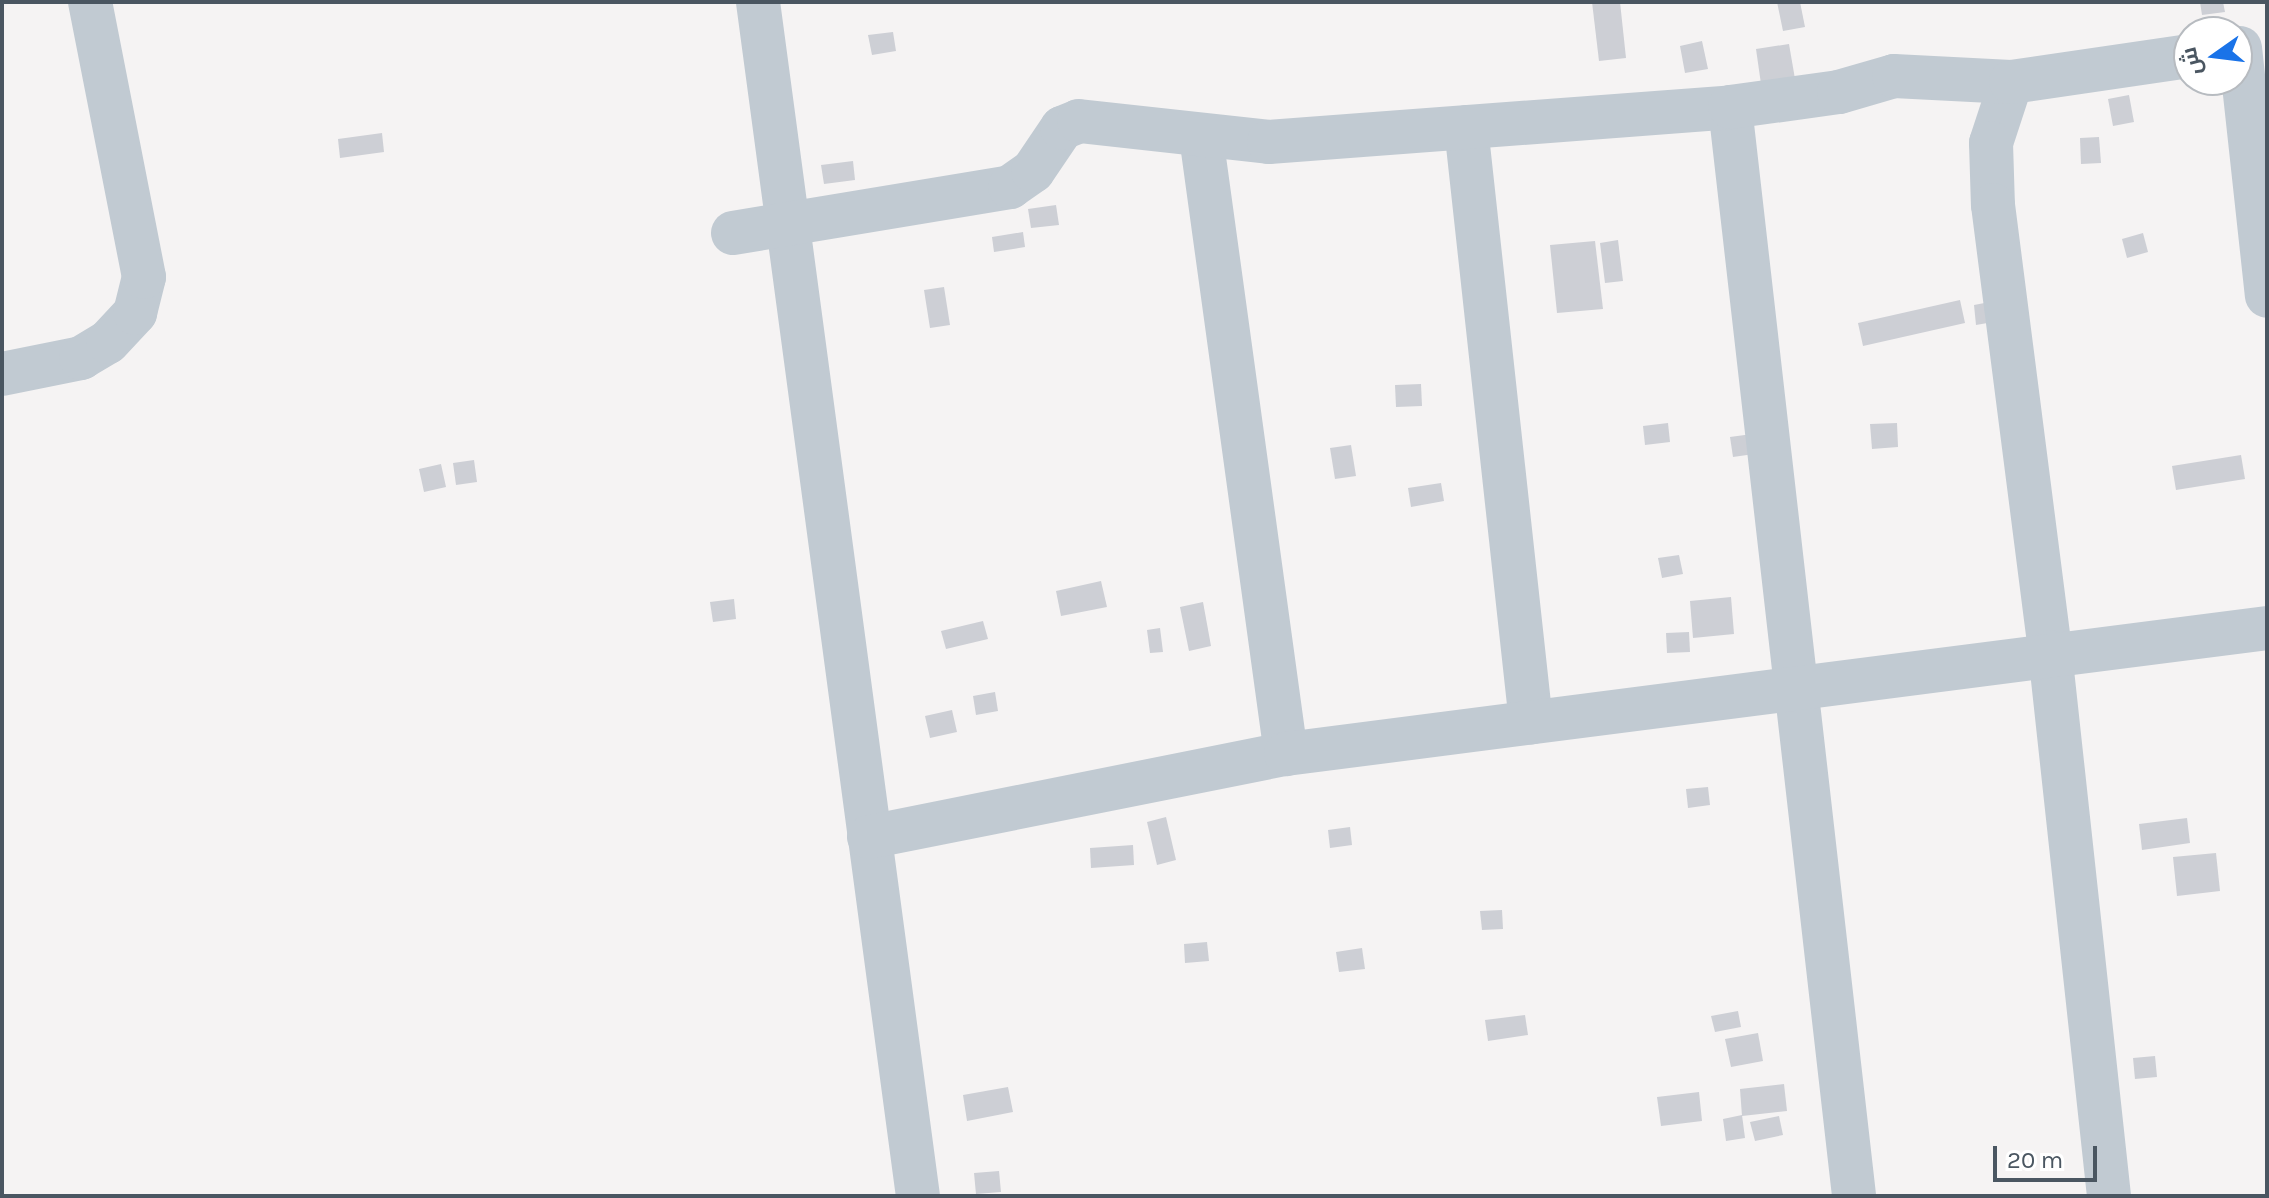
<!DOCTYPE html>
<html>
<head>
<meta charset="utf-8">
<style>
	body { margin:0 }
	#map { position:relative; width:2269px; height:1198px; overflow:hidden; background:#f5f3f3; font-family:Karla,Cairo,sans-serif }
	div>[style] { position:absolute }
	.building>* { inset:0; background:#cdcfd5 }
	.minor>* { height:44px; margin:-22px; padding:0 22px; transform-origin:22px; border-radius:22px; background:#c1cad2 }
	span { translate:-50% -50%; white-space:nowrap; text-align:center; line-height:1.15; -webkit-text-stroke:6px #fff; paint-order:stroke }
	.frame { position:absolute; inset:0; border:4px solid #4a5661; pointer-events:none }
	.north { position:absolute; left:2173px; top:16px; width:80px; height:80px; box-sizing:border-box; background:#fff; border:2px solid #b7bbc0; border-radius:50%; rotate:256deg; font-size:22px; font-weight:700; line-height:32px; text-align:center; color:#4a5661 }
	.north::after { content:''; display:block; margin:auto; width:28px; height:36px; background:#1a73e8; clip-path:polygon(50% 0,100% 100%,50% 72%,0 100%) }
	.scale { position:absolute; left:1993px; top:1146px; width:104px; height:36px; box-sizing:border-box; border:4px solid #4a5661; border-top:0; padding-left:10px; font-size:24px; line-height:28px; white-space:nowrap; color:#4a5661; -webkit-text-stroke:6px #fff; paint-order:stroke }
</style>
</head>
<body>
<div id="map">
	<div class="building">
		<div style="clip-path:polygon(1592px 2px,1620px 2px,1626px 58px,1599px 61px)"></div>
		<div style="clip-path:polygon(1777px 2px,1800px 2px,1805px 27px,1783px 31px)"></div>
		<div style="clip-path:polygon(2200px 2px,2223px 2px,2225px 12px,2202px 15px)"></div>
		<div style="clip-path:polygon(893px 32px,896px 51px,872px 55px,868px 35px)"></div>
		<div style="clip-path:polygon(1702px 41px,1708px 69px,1685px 73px,1680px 46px)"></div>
		<div style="clip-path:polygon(1789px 44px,1795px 79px,1761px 84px,1756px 49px)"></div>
		<div style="clip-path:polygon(2129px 95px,2134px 122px,2113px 126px,2108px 99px)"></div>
		<div style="clip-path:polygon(382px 133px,384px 152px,340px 158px,338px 139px)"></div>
		<div style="clip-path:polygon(2099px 137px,2101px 163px,2081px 164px,2080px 138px)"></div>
		<div style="clip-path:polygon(853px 161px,855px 180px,824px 184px,821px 165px)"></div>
		<div style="clip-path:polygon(1056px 205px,1059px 225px,1031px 228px,1028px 209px)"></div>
		<div style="clip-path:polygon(1023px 232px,1025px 247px,994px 252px,992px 237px)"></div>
		<div style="clip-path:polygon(2143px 233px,2148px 252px,2127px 258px,2122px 239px)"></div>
		<div style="clip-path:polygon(1618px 240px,1623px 281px,1605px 283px,1600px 243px)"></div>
		<div style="clip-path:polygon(1595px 241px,1603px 309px,1557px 313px,1550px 245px)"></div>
		<div style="clip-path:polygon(944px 287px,950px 325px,930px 328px,924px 290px)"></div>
		<div style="clip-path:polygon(1960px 300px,1965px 323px,1863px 346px,1858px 323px)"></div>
		<div style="clip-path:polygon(1995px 301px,1999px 321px,1976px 325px,1974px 305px)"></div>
		<div style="clip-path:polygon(1421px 384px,1422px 406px,1396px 407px,1395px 385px)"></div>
		<div style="clip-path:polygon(1668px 423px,1670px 442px,1645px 445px,1643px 426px)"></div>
		<div style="clip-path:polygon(1897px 423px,1898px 447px,1872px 449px,1870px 424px)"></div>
		<div style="clip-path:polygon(1752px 434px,1754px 454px,1733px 457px,1730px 437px)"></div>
		<div style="clip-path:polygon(1351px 445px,1356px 476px,1335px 479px,1330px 448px)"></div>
		<div style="clip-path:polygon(2241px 455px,2245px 479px,2176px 490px,2172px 466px)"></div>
		<div style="clip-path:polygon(474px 460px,477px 482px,456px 485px,453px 463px)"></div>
		<div style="clip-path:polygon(441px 464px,446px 487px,424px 492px,419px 469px)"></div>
		<div style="clip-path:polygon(1441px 483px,1444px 501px,1411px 507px,1408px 488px)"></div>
		<div style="clip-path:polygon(1679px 555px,1683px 574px,1662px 578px,1658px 558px)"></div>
		<div style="clip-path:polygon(1101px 581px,1107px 607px,1061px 616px,1056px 591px)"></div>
		<div style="clip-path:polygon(1731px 597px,1734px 634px,1693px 638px,1690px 601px)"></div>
		<div style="clip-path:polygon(734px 599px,736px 619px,713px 622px,710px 602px)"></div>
		<div style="clip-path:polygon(1203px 602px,1211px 646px,1189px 651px,1180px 607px)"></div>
		<div style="clip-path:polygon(983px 621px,988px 639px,946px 649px,941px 631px)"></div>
		<div style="clip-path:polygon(1160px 628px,1163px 652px,1150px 653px,1147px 630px)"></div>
		<div style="clip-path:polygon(1689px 632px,1690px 652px,1667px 653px,1666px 633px)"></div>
		<div style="clip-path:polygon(995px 692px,998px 711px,976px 715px,973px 696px)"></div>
		<div style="clip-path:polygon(952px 710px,957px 732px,930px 738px,925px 716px)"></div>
		<div style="clip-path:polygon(1708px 787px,1710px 805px,1688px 808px,1686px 789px)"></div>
		<div style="clip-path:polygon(1166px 817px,1176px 860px,1157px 865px,1147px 822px)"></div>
		<div style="clip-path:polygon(2187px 818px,2190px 843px,2142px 850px,2139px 824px)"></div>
		<div style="clip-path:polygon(1350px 827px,1352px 845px,1330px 848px,1328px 830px)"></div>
		<div style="clip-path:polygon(1133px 845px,1134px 865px,1091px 868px,1090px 848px)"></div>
		<div style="clip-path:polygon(2216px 853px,2220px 891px,2177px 896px,2173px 857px)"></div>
		<div style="clip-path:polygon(1502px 910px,1503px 929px,1482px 930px,1480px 911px)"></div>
		<div style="clip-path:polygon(1207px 942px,1209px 961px,1185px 963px,1184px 944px)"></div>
		<div style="clip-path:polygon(1362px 948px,1365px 969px,1339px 972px,1336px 952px)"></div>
		<div style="clip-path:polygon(1738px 1011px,1741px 1027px,1715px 1032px,1711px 1016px)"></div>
		<div style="clip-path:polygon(1525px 1015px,1528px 1035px,1488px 1041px,1485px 1020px)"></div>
		<div style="clip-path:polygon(1758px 1033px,1763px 1061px,1731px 1067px,1725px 1039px)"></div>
		<div style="clip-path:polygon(2155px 1056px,2157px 1077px,2135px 1079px,2133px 1058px)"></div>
		<div style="clip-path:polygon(1784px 1084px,1787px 1111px,1742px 1116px,1740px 1089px)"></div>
		<div style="clip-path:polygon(1008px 1087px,1013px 1112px,967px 1121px,963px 1095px)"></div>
		<div style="clip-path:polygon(1699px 1092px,1702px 1121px,1661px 1126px,1657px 1097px)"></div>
		<div style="clip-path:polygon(1742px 1115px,1745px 1138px,1726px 1141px,1723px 1119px)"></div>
		<div style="clip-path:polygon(1779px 1116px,1783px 1135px,1755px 1141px,1750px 1122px)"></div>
		<div style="clip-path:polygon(999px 1171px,1001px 1192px,976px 1194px,974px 1173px)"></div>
	</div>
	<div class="minor">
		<div style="left:758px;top:2px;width:1205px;rotate:82.37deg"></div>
		<div style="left:2240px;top:48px;width:249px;rotate:83.8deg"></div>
		<div style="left:2011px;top:82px;width:64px;rotate:108.2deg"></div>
		<div style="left:1991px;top:143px;width:62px;rotate:88.2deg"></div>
		<div style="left:1993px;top:205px;width:451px;rotate:82.7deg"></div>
		<div style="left:2050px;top:652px;width:547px;rotate:83.81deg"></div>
		<div style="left:1730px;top:107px;width:1096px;rotate:83.5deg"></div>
		<div style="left:1466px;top:127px;width:599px;rotate:83.77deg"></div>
		<div style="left:1201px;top:136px;width:624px;rotate:82.17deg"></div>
		<div style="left:733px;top:233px;width:281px;rotate:-9.4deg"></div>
		<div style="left:1010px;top:187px;width:28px;rotate:-35deg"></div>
		<div style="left:1033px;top:171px;width:52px;rotate:-56deg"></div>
		<div style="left:1062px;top:128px;width:18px;rotate:-22deg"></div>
		<div style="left:1079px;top:121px;width:191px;rotate:6.3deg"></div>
		<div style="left:1269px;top:142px;width:462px;rotate:-4.3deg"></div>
		<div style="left:1730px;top:107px;width:110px;rotate:-7.8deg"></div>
		<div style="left:1839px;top:92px;width:57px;rotate:-16.2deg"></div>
		<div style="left:1894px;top:76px;width:117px;rotate:2.9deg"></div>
		<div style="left:2011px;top:82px;width:180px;rotate:-8.3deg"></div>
		<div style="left:2px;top:374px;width:81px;rotate:-11.4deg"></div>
		<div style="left:81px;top:358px;width:31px;rotate:-31deg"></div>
		<div style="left:108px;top:342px;width:40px;rotate:-47deg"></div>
		<div style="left:135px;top:313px;width:37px;rotate:-76deg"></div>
		<div style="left:144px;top:277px;width:280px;rotate:-101.1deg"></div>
		<div style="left:869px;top:837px;width:425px;rotate:-11.3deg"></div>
		<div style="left:1286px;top:754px;width:989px;rotate:-7.32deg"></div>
	</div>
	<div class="frame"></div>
	<div class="north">ش</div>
	<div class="scale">20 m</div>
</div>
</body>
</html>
